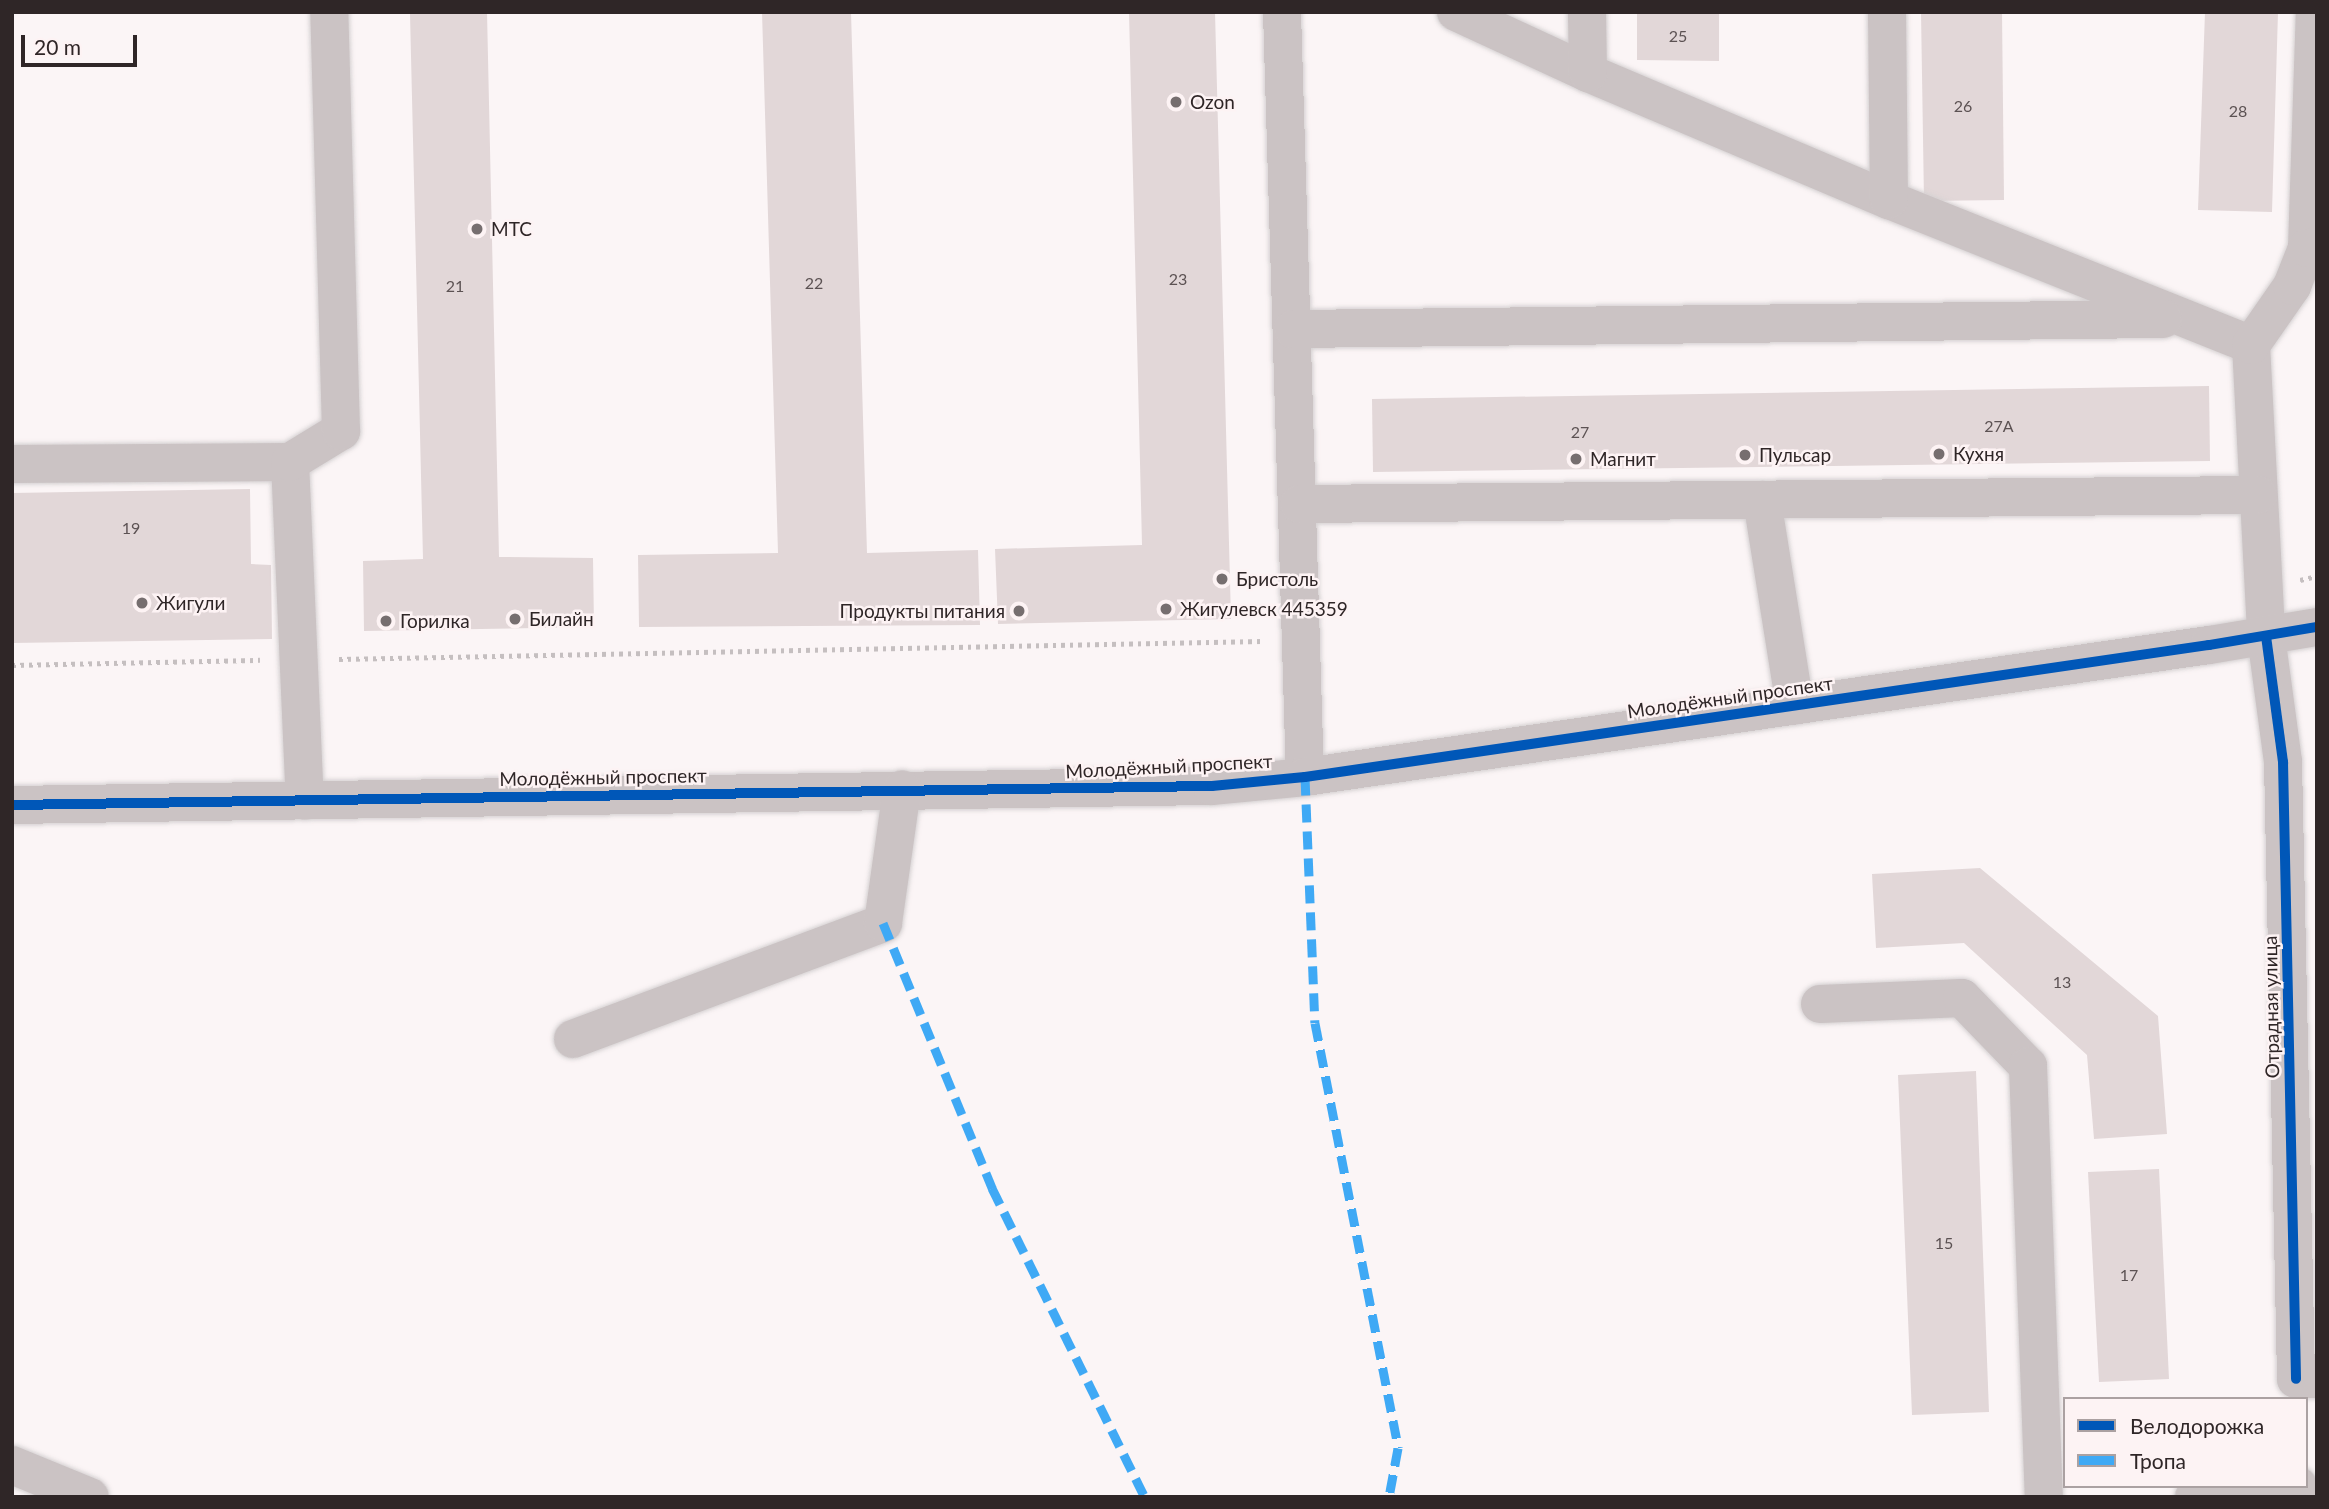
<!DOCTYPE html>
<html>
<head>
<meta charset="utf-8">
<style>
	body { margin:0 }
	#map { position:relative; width:2329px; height:1509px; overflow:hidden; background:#fbf5f6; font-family:Lato,sans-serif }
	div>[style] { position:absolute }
	.building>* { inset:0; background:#e2d7d8 }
	.path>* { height:4.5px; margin-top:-2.25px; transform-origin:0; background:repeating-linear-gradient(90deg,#c5bfc0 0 3.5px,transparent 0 8.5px) }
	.roads { filter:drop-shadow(0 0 2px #d5d1d2) drop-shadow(0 0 2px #d5d1d2) }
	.minor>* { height:38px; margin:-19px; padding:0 19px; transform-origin:19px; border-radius:19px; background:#cbc3c4 }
	.quiet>* { height:9px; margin-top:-4.5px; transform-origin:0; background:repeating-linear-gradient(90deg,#3fa9f5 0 18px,transparent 0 27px) }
	.cycleway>* { height:10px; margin:-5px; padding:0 5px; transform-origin:5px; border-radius:5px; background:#0057b8 }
	.dots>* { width:19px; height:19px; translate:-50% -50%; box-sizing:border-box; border:4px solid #fdf3f4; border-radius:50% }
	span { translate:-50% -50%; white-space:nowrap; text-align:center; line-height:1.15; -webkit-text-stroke:5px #fdf3f4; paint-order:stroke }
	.number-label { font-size:16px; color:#5c5253 }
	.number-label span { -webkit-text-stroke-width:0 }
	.poi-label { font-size:19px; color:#2f2627 }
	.left { translate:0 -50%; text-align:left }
	.right { translate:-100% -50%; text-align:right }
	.street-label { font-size:19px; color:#2f2627 }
	.frame { position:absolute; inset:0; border:14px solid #2f2627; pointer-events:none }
	.legend { position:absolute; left:2063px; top:1397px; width:245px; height:91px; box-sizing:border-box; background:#fdf3f4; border:2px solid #aba1a2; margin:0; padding:9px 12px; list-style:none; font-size:21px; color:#2f2627 }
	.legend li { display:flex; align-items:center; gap:14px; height:35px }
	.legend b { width:35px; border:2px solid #aba1a2 }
	.scale { position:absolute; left:21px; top:35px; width:116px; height:32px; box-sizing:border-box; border:4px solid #2f2627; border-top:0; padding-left:9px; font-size:21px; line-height:24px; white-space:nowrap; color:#2f2627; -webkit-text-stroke:5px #fdf3f4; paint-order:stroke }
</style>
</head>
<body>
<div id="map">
	<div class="building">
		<div style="clip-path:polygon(487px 12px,499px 557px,593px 558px,594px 627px,364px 631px,363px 561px,423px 559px,410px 14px)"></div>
		<div style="clip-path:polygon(762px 12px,851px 12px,867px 553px,978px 550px,980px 625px,639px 627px,638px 555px,778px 553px)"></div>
		<div style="clip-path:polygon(1129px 12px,1215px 12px,1231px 619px,998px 624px,995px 549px,1142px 545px)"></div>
		<div style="clip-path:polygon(1637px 12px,1719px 12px,1719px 61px,1637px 60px)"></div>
		<div style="clip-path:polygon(1921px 12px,2002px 12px,2004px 200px,1924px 201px)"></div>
		<div style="clip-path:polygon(2205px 12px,2278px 12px,2272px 212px,2198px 210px)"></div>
		<div style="clip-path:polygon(2209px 386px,2210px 461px,1373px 472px,1372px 399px)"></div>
		<div style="clip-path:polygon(250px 489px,251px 564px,271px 565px,272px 639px,12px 643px,12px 493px)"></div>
		<div style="clip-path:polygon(1980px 868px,2158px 1016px,2167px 1134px,2094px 1139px,2087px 1055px,1964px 943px,1876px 948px,1872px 874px)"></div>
		<div style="clip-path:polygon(1976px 1071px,1989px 1412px,1912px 1415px,1898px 1075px)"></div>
		<div style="clip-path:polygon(2159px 1169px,2169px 1379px,2099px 1382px,2088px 1172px)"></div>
	</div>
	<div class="path">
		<div style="left:2300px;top:580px;width:17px;rotate:-13deg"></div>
		<div style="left:339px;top:659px;width:924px;rotate:-1.12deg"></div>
		<div style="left:12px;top:665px;width:248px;rotate:-1.2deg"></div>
	</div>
	<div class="roads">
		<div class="minor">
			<div style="left:1282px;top:12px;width:765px;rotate:88.28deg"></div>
			<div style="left:1456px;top:12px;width:145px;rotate:24.8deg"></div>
			<div style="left:1588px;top:73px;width:327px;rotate:22.9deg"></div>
			<div style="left:1889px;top:200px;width:390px;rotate:21.8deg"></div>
			<div style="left:2251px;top:345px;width:291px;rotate:87deg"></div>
			<div style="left:2266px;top:636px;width:127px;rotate:82.3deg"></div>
			<div style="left:2283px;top:762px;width:617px;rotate:88.79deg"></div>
			<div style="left:2296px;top:1379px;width:21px"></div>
			<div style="left:1587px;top:12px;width:61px;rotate:89.1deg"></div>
			<div style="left:1887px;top:12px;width:188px;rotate:89.4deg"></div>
			<div style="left:2307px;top:248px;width:236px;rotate:-88.1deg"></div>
			<div style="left:1293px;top:329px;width:870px;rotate:-0.66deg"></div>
			<div style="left:2251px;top:345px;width:72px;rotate:-55.2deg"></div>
			<div style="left:2292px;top:286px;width:41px;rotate:-68.5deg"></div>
			<div style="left:2307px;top:248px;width:10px"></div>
			<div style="left:290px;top:462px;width:339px;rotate:87.5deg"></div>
			<div style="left:12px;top:464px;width:278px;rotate:-0.4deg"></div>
			<div style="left:290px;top:462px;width:60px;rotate:-31.3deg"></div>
			<div style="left:341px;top:431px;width:419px;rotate:-91.6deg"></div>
			<div style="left:1762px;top:500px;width:208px;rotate:80.9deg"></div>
			<div style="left:1299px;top:504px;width:959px;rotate:-0.54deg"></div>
			<div style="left:12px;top:805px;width:1200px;rotate:-0.91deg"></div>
			<div style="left:1212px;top:786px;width:93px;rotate:-5.5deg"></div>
			<div style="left:1305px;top:777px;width:914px;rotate:-8.31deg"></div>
			<div style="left:2209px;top:645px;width:109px;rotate:-9.5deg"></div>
			<div style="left:1820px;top:1004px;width:142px;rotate:-2.4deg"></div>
			<div style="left:1962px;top:998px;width:95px;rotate:45.9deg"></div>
			<div style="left:2028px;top:1066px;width:431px;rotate:87.9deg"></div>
			<div style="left:573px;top:1039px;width:331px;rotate:-20.5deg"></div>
			<div style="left:883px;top:923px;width:135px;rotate:-81.9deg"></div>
			<div style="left:12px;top:1465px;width:84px;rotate:22.3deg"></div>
			<div style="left:2194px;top:1497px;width:105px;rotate:-6deg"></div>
		</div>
	</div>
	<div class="quiet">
		<div style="left:1305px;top:777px;width:246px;rotate:87.7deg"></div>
		<div style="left:1315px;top:1023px;width:433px;rotate:78.9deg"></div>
		<div style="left:1398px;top:1448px;width:50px;rotate:100.4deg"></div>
		<div style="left:883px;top:923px;width:287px;rotate:67.6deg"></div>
		<div style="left:992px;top:1188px;width:345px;rotate:63.7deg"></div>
	</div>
	<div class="cycleway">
		<div style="left:2266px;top:636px;width:127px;rotate:82.3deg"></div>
		<div style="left:2283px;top:762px;width:617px;rotate:88.79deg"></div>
		<div style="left:12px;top:805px;width:1200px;rotate:-0.91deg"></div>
		<div style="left:1212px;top:786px;width:93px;rotate:-5.5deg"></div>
		<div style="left:1305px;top:777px;width:914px;rotate:-8.31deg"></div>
		<div style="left:2209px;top:645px;width:109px;rotate:-9.5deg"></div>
	</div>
	<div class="dots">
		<div style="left:1176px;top:102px;background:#766e6f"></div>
		<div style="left:477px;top:229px;background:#766e6f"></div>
		<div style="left:1939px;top:454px;background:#766e6f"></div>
		<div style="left:1745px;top:455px;background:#766e6f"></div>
		<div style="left:1576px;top:459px;background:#766e6f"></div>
		<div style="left:1222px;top:579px;background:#766e6f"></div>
		<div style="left:142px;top:603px;background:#766e6f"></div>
		<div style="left:1166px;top:609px;background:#766e6f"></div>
		<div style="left:1019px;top:611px;background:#766e6f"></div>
		<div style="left:515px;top:619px;background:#766e6f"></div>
		<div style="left:386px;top:621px;background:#766e6f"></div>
	</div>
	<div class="number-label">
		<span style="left:1678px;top:36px">25</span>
		<span style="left:1963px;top:106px">26</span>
		<span style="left:2238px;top:111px">28</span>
		<span style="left:1178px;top:279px">23</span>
		<span style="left:814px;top:283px">22</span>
		<span style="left:455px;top:286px">21</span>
		<span style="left:1999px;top:426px">27А</span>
		<span style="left:1580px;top:432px">27</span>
		<span style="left:131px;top:528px">19</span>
		<span style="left:2062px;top:982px">13</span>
		<span style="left:1944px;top:1243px">15</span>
		<span style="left:2129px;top:1275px">17</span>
	</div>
	<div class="poi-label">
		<span class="left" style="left:1190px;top:102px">Ozon</span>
		<span class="left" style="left:491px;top:229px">МТС</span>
		<span class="left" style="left:1953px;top:454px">Кухня</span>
		<span class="left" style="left:1759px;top:455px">Пульсар</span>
		<span class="left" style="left:1590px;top:459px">Магнит</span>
		<span class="left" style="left:1236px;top:579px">Бристоль</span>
		<span class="left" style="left:156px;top:603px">Жигули</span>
		<span class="left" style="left:1180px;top:609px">Жигулевск 445359</span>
		<span class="right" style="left:1005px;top:611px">Продукты питания</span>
		<span class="left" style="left:529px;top:619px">Билайн</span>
		<span class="left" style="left:400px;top:621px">Горилка</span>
	</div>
	<div class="street-label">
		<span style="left:1730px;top:697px;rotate:-8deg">Молодёжный проспект</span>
		<span style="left:1169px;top:766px;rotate:-3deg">Молодёжный проспект</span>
		<span style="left:603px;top:777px;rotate:-1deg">Молодёжный проспект</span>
		<span style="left:2271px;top:1007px;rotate:-91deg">Отрадная улица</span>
	</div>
	<div class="frame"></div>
	<ul class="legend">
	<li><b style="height:9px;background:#0057b8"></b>Велодорожка</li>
	<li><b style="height:9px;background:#3fa9f5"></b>Тропа</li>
	</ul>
	<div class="scale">20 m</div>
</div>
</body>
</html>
